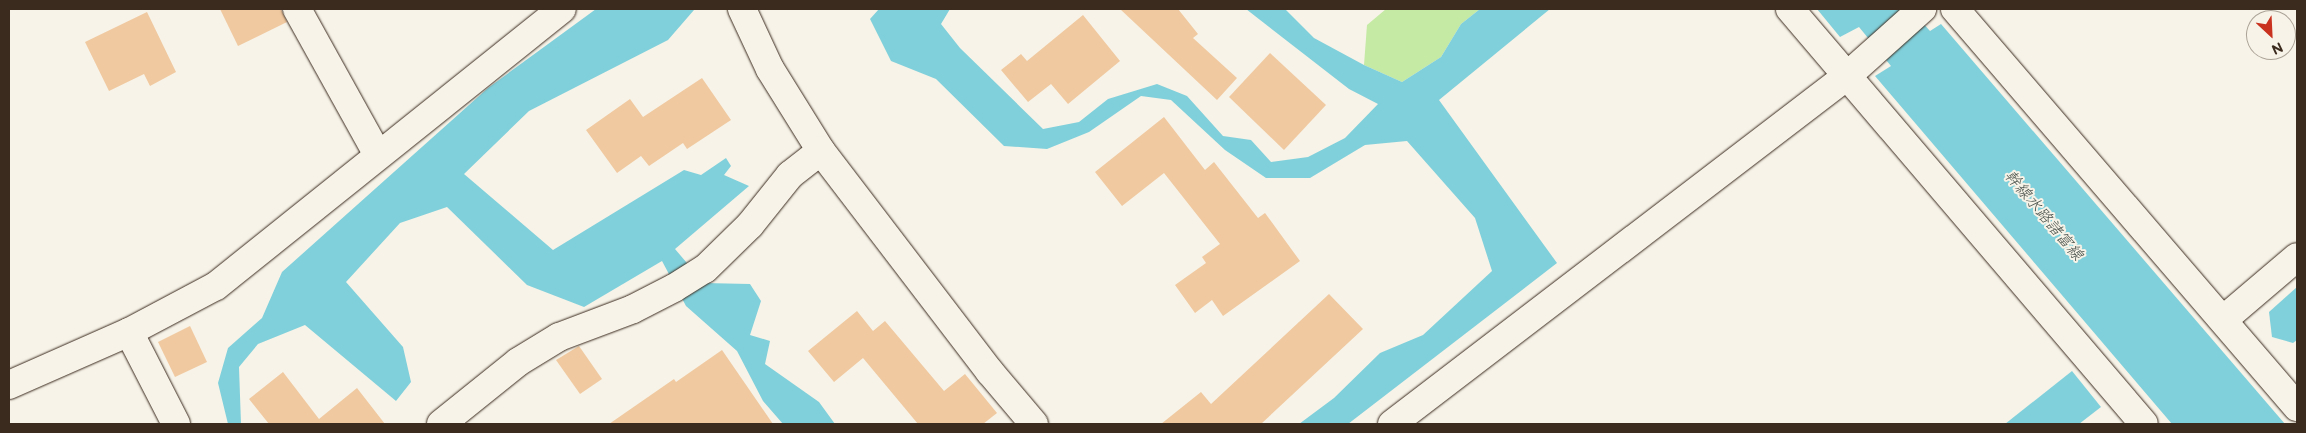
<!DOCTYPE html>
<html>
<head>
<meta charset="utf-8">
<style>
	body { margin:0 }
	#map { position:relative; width:2306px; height:433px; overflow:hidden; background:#f7f3e8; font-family:"Balsamiq Sans","Klee One",sans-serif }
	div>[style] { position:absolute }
	.green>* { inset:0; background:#c4eaa4 }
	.water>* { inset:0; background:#80d0db }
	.building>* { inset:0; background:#f0c9a0 }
	.roads { filter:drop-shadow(0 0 1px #3b2a1e) drop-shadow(0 0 1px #3b2a1e) }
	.minor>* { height:28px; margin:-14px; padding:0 14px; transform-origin:14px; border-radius:14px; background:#f7f3e8 }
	span { translate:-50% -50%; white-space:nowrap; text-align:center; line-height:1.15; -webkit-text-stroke:4px #f7f3e8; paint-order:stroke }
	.water-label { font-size:16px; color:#4c544d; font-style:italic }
	.frame { position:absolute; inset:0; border:10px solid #3b2a1e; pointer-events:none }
	.north { position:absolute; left:2246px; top:10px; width:50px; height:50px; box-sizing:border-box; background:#f7f3e8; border:1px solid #aca397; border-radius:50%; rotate:155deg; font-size:14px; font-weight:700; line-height:20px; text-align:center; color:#3b2a1e }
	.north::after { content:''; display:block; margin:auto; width:18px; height:22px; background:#c8321e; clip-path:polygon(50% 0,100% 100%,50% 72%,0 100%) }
</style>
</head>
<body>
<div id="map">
	<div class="green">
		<div style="clip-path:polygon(1386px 9px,1480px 9px,1461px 24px,1441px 57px,1402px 82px,1364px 65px,1367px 25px)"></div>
	</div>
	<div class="water">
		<div style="clip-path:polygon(596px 9px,694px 10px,668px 40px,529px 111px,464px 174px,553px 250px,684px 170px,701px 175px,726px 158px,731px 166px,724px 175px,749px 186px,675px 249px,704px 283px,750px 284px,761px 301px,750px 335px,770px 341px,765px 364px,819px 402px,835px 424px,783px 424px,763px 401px,737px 351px,686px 306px,662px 261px,584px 307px,527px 285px,447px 207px,400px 223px,346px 282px,403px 347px,411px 382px,396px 401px,305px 325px,258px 344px,239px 367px,241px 424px,228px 424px,218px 383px,228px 348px,262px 318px,282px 272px,488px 88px)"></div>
		<div style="clip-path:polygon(879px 9px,950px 9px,941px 24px,960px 48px,1043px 129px,1079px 122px,1108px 99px,1157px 84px,1187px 96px,1223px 136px,1251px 140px,1271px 162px,1308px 157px,1345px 138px,1378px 104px,1349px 89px,1246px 9px,1285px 9px,1314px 38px,1364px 65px,1402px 82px,1441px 57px,1461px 24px,1480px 9px,1550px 9px,1439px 100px,1557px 263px,1348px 424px,1299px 424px,1334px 398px,1380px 353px,1423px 335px,1492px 271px,1475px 218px,1407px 141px,1365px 145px,1310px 178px,1266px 178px,1225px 150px,1171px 100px,1141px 96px,1089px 132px,1047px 149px,1004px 146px,936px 79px,891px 61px,870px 19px)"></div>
		<div style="clip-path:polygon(1817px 9px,1910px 9px,1930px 31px,1941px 24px,2285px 424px,2172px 424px,1875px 76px,1891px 66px,1859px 27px,1840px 37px)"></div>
		<div style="clip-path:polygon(2297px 287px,2297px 340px,2293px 343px,2272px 337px,2269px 312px)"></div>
		<div style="clip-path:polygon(2072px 371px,2101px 407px,2079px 424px,2005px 424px)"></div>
	</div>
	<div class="building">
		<div style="clip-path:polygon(220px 9px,281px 9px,287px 22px,238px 46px)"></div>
		<div style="clip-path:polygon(1120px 9px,1178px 9px,1198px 34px,1193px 38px,1237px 78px,1217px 100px)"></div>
		<div style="clip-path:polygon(147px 12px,176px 72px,150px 86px,144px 74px,109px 91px,85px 42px)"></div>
		<div style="clip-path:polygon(1083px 15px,1120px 61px,1068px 104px,1051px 84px,1028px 102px,1001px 70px,1021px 54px,1027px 61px)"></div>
		<div style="clip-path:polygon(1270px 53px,1326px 105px,1284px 150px,1229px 97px)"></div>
		<div style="clip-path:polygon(702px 78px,731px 120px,687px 149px,683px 143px,649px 166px,641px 156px,617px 173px,586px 130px,630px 99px,643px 117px)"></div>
		<div style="clip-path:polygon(1164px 117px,1205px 170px,1214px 162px,1258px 218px,1265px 213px,1300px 261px,1223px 316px,1212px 300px,1195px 313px,1175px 285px,1206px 263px,1202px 257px,1220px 244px,1164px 173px,1122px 206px,1095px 172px)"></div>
		<div style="clip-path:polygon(1329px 294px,1363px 329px,1261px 424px,1161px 424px,1201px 392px,1211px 404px)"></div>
		<div style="clip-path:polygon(857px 311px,873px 331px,885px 321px,944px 391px,965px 374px,997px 413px,983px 424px,918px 424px,863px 358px,834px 382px,808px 351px)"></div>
		<div style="clip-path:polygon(190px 326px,207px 362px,175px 377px,158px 342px)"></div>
		<div style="clip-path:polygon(579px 346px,602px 379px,580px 394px,556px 360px)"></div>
		<div style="clip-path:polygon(722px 350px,773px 424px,609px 424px,674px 379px,676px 382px)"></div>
		<div style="clip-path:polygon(283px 372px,319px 419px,357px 388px,385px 424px,269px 424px,249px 399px)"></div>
	</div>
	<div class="roads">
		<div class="minor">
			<div style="left:297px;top:9px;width:167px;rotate:61deg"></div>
			<div style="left:742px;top:9px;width:66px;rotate:65deg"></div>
			<div style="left:770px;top:69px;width:97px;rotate:58.1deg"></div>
			<div style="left:821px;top:151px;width:278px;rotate:52.6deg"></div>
			<div style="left:990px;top:372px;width:68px;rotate:49.8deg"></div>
			<div style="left:1790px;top:9px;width:545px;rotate:49.54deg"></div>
			<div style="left:1955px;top:9px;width:525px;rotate:49.33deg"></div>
			<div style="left:2223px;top:320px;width:97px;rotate:-40.4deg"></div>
			<div style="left:129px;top:332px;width:98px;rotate:-27.9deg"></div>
			<div style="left:216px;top:286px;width:443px;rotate:-38.7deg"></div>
			<div style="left:9px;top:385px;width:131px;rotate:-23.8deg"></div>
			<div style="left:129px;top:332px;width:103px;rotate:62.9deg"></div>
			<div style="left:441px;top:424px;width:99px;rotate:-38.8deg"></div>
			<div style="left:518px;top:362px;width:48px;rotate:-31.4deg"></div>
			<div style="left:559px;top:337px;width:79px;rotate:-20.7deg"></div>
			<div style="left:633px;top:309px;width:46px;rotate:-27.1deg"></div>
			<div style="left:674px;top:288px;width:36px;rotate:-32deg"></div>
			<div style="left:705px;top:269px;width:63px;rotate:-44.4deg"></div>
			<div style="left:750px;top:225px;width:64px;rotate:-51.3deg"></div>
			<div style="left:790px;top:175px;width:39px;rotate:-38deg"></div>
			<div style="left:1392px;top:424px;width:573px;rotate:-37.41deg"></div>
			<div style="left:1847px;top:76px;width:101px;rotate:-41.8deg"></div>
		</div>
	</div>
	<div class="water-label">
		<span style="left:2043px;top:216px;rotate:50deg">幹線水路諸富線</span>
	</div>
	<div class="frame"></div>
	<div class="north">N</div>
</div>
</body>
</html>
